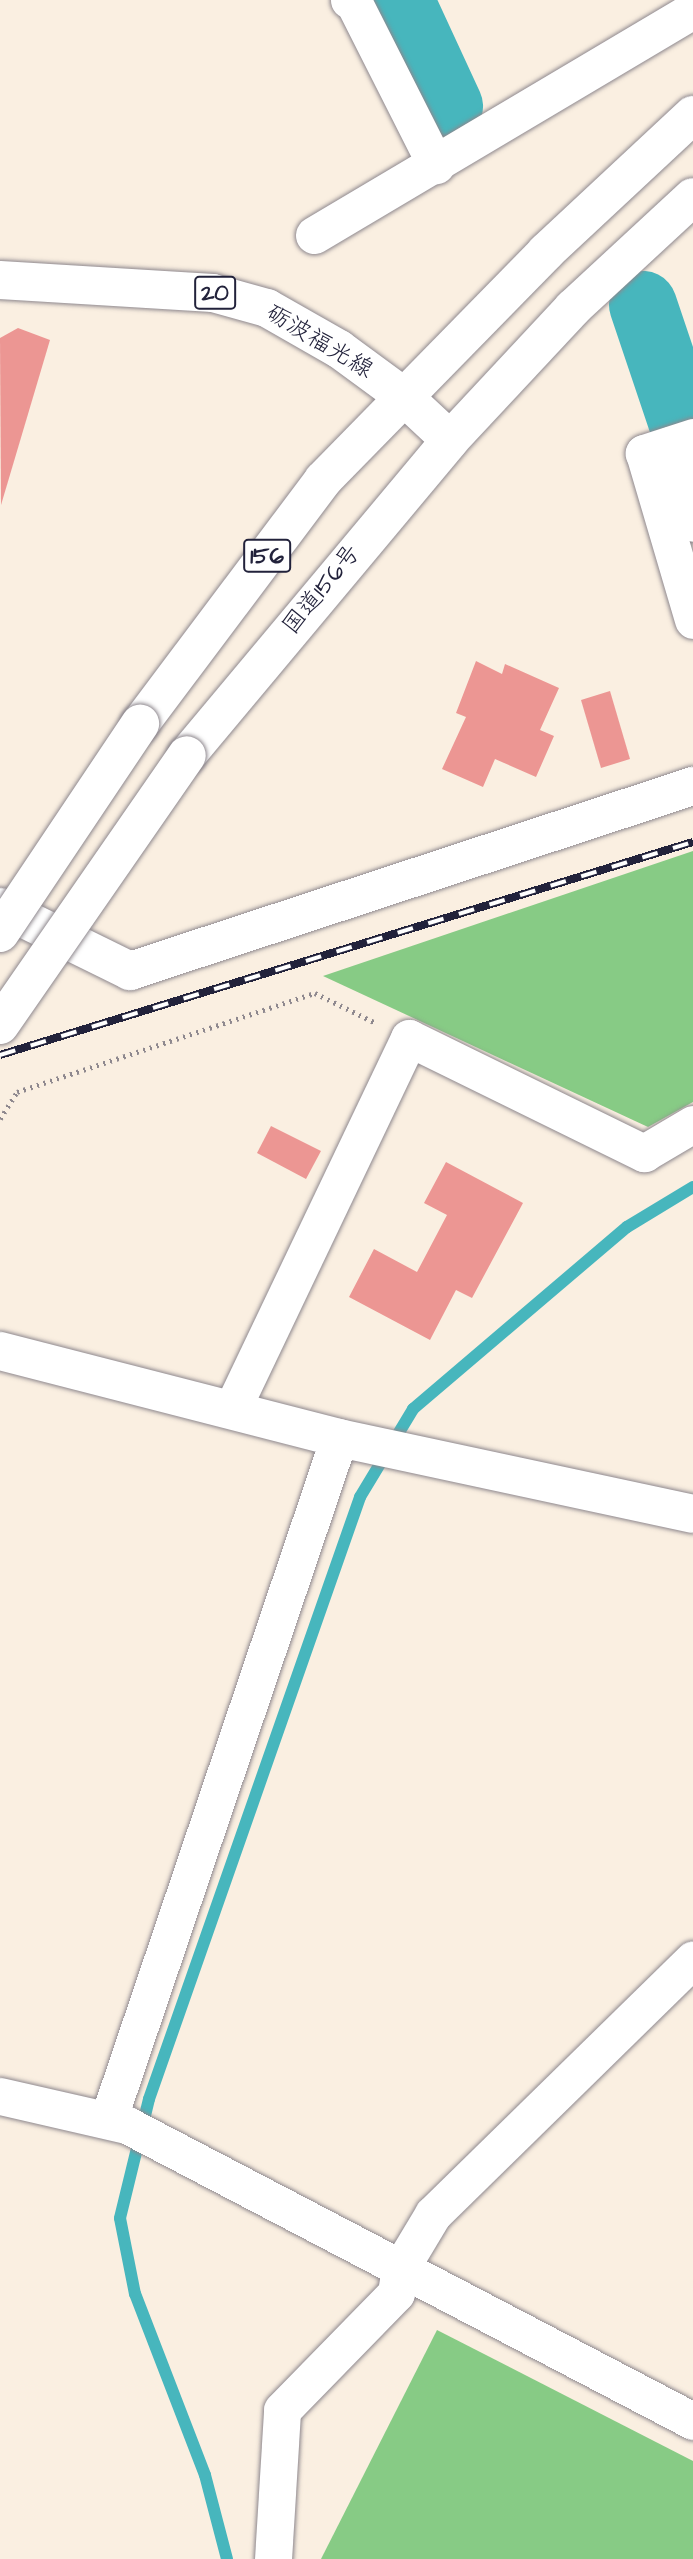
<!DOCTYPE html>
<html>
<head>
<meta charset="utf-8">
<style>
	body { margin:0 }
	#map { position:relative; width:693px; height:2559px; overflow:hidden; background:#faefe1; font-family:"Architects Daughter","Klee One",sans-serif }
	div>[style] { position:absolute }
	.green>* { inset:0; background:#87cb85 }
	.stream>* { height:12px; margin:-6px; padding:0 6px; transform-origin:6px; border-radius:6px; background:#47b6bd }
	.river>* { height:68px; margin:-34px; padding:0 34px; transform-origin:34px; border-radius:34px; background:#47b6bd }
	.building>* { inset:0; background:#ec9693 }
	.path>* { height:4.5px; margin-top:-2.25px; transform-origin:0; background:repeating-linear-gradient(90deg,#8e888e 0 2px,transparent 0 7px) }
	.roads { filter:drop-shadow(0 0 2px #8e888e) drop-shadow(0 0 2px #8e888e) }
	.minor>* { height:37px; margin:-18.5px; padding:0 18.5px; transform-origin:18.5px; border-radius:18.5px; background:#fff }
	.tertiary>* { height:38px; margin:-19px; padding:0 19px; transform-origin:19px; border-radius:19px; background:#fff }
	.primary>* { height:38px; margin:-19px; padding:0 19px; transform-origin:19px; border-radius:19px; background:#fff }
	.trunk>* { height:38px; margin:-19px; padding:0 19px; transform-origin:19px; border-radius:19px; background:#fff }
	.rail>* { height:8px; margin-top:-4px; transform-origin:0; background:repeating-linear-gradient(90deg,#fff 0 16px,#22223b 0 32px); box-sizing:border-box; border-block:2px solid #22223b }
	.bridges { filter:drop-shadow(0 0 2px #8e888e) drop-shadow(0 0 2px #8e888e) }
	.trunk-bridge>* { height:38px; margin:-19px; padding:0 19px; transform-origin:19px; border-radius:19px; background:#fff }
	span { translate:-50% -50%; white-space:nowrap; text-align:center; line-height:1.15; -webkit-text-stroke:5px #fff; paint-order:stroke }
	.shield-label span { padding:2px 5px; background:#fff; border:2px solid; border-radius:5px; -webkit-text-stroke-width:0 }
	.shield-label { font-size:23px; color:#22223b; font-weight:700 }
	.street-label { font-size:24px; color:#22223b }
</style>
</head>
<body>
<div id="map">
	<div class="green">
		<div style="clip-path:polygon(693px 851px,693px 1102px,648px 1127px,323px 976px)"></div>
		<div style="clip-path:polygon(437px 2330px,693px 2461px,693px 2559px,321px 2559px)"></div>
	</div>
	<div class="stream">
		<div style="left:227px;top:2559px;width:87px;rotate:-104.7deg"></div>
		<div style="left:205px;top:2475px;width:194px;rotate:-111.1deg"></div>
		<div style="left:135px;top:2294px;width:77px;rotate:-101.2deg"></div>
		<div style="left:120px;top:2218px;width:122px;rotate:-76.3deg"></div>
		<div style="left:149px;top:2099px;width:638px;rotate:-70.68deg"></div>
		<div style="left:360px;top:1497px;width:103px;rotate:-58.9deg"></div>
		<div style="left:413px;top:1409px;width:281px;rotate:-40.4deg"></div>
		<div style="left:627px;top:1227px;width:77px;rotate:-31.2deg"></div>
	</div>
	<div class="river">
		<div style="left:400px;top:0;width:117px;rotate:65.2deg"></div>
		<div style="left:643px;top:305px;width:157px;rotate:71.4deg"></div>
	</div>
	<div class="building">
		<div style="clip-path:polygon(18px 328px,50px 340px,1px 505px,0 338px)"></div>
		<div style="clip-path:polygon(476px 661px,502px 674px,505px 664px,559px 688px,540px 730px,554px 736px,536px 777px,495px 759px,483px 787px,442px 769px,466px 717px,456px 713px)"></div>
		<div style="clip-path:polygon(610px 691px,630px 759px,601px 768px,581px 700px)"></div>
		<div style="clip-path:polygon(271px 1126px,321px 1151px,306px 1179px,257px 1153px)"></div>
		<div style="clip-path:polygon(446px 1162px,523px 1203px,472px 1298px,456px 1290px,430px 1340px,349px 1297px,374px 1249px,417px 1272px,447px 1215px,424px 1203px)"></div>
	</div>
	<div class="path">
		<div style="left:0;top:1119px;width:32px;rotate:-58deg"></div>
		<div style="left:17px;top:1092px;width:314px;rotate:-18.4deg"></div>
		<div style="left:315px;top:993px;width:68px;rotate:26.2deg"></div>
	</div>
	<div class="roads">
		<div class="minor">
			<div style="left:349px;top:0;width:4px;rotate:14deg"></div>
			<div style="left:353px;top:1px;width:184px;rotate:63.2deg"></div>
			<div style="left:314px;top:235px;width:441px;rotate:-30.7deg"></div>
			<div style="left:693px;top:437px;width:52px;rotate:161.9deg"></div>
			<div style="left:644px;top:453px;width:174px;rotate:73.6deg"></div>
			<div style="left:670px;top:445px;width:81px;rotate:73.6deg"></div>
			<div style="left:232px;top:1409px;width:411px;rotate:-64.5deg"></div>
			<div style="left:409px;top:1038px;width:262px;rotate:26.1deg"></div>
			<div style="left:644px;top:1153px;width:57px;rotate:-30.6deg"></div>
			<div style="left:0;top:2096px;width:130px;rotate:12.9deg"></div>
			<div style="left:127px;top:2125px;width:639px;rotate:27.61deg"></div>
			<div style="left:108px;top:2120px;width:720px;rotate:-71.29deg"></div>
			<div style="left:273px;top:2559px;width:149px;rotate:-86.5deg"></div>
			<div style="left:282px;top:2410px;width:163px;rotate:-45.7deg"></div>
			<div style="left:396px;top:2293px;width:24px;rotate:-81deg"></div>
			<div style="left:400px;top:2269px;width:64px;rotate:-59deg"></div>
			<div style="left:433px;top:2214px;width:364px;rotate:-44.4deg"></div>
		</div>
		<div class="tertiary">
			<div style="left:0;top:907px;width:145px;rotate:26.2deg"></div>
			<div style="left:130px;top:971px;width:593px;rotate:-18.19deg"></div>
			<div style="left:0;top:1351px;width:350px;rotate:14.4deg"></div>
			<div style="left:339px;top:1438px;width:362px;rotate:12.1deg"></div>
		</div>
		<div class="primary">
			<div style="left:0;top:280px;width:213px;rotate:3.5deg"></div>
			<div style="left:213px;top:293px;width:56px;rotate:15.5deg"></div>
			<div style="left:267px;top:308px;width:83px;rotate:29.7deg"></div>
			<div style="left:339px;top:349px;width:79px;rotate:36.3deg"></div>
			<div style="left:403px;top:396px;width:64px;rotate:43.1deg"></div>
		</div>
		<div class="trunk">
			<div style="left:140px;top:724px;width:305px;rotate:-53.1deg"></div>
			<div style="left:323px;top:480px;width:319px;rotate:-45.6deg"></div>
			<div style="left:546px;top:252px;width:201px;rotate:-43deg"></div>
			<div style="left:187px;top:755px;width:410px;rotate:-50.1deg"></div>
			<div style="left:450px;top:440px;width:180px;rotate:-47deg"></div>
			<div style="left:573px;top:308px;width:163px;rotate:-42.8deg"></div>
		</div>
	</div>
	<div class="rail">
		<div style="left:0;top:1055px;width:725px;rotate:-17.09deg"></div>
	</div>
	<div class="bridges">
		<div class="trunk-bridge">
			<div style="left:0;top:933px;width:252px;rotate:-56.2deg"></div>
			<div style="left:0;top:1025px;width:328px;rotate:-55.3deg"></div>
		</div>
	</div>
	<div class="shield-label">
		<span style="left:215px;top:293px">20</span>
		<span style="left:267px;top:556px">156</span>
	</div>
	<div class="street-label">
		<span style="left:319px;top:342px;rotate:31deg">砺波福光線</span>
		<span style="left:322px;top:590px;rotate:-51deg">国道156号</span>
	</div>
</div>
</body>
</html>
